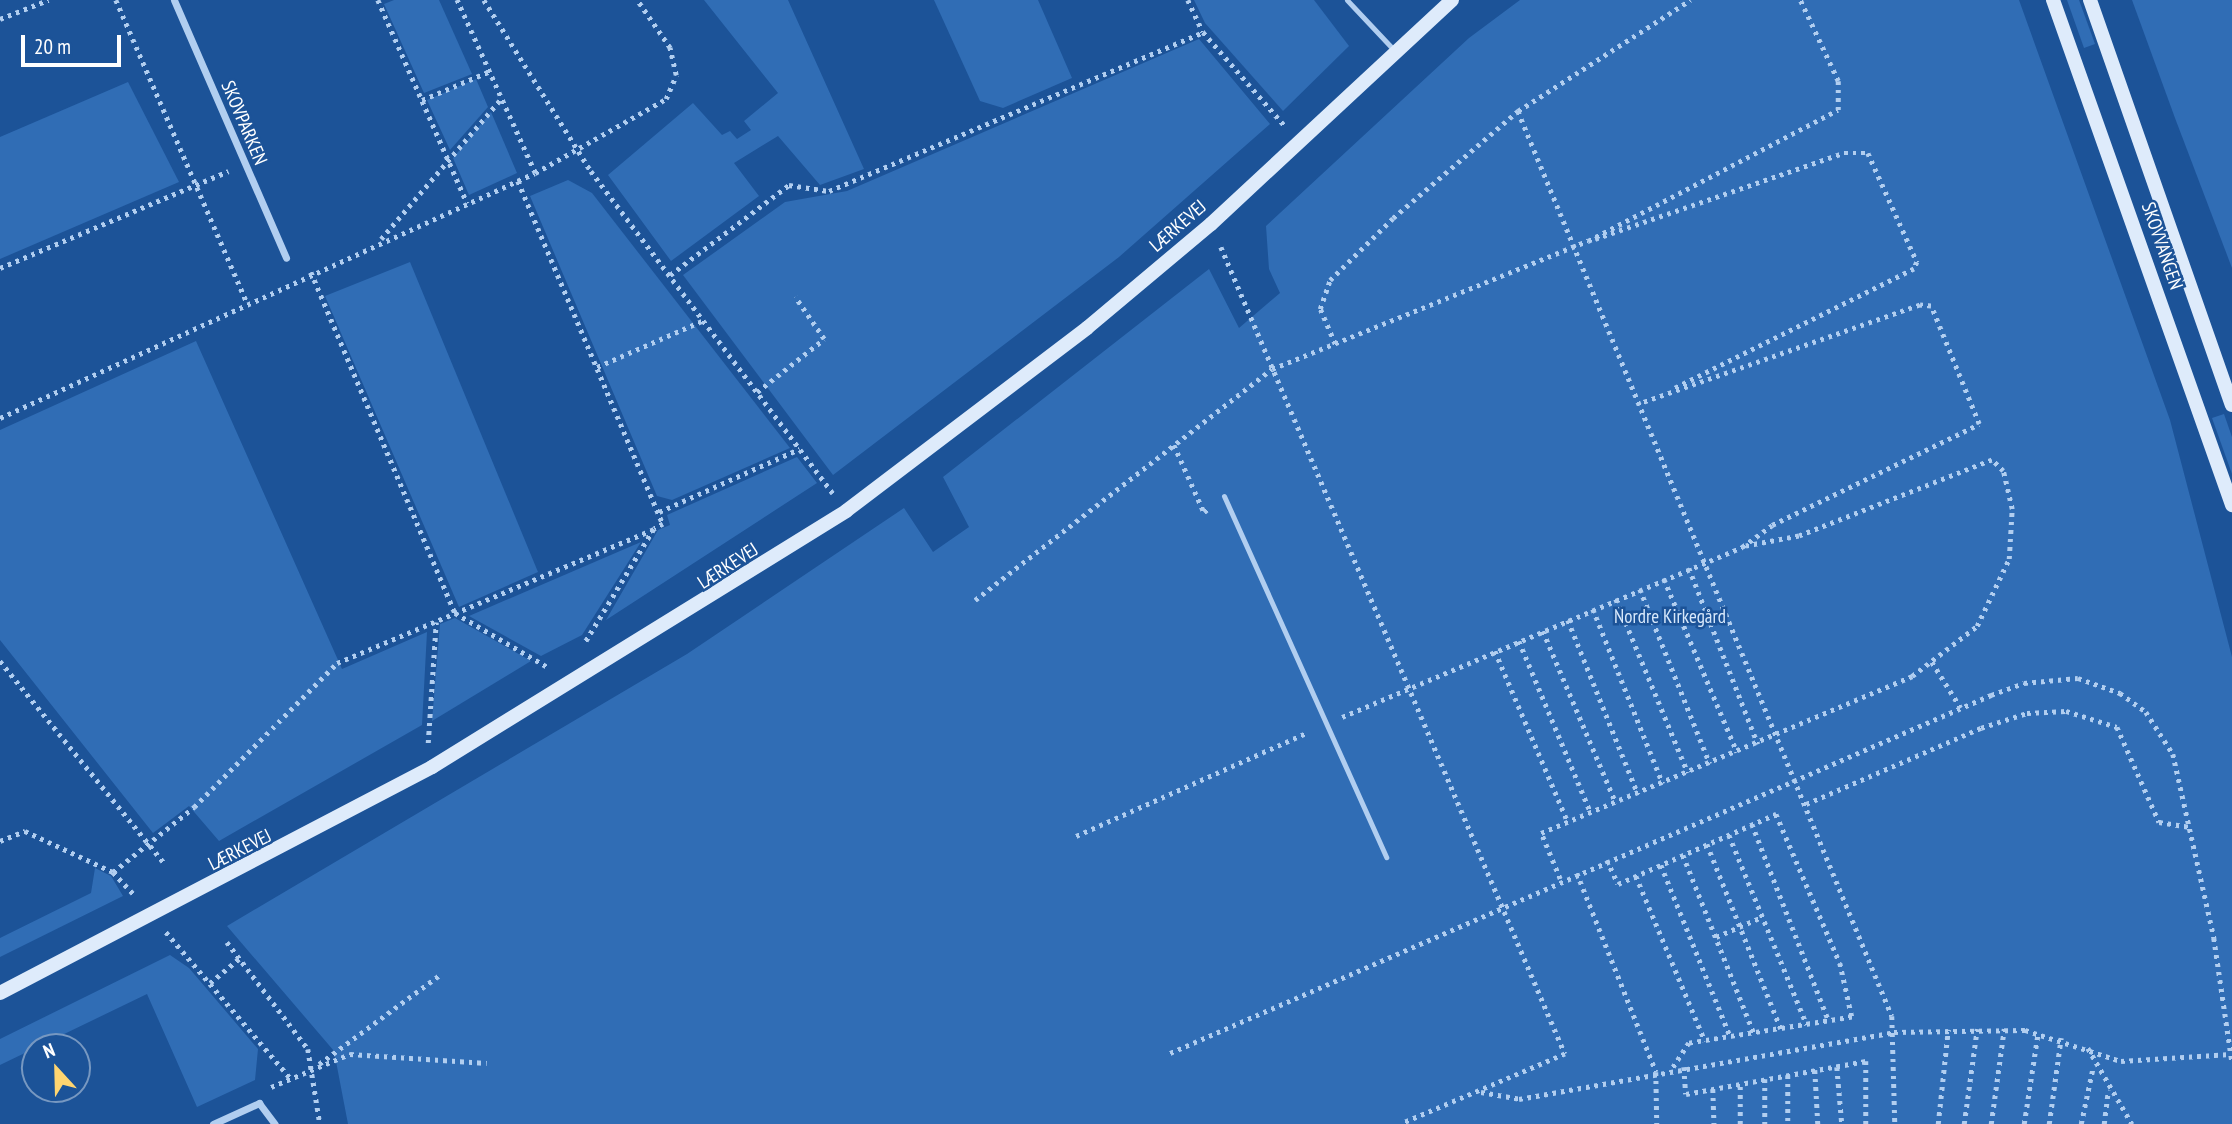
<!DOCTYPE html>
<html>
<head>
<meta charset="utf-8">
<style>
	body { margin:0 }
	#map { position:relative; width:2232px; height:1124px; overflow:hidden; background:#1c5398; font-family:"PT Sans Narrow",sans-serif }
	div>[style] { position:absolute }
	.green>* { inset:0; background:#306db5 }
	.path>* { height:4.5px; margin-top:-2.25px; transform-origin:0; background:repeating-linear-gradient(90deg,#b1cef0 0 3.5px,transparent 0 8.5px) }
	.lane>* { height:5px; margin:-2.5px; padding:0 2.5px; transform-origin:2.5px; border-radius:2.5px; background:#b1cef0 }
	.street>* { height:7px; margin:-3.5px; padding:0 3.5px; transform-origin:3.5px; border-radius:3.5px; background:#b1cef0 }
	.secondary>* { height:14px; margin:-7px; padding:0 7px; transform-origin:7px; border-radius:7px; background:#deebfb }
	span { translate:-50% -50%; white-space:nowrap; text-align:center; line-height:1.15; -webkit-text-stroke:5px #1c5398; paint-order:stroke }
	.street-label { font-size:19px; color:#fff }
	.park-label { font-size:19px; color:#d7e8fb }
	.north { position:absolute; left:21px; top:1033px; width:70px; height:70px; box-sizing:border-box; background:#1c5398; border:2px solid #7798c1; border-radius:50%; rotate:338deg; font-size:19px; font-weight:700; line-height:28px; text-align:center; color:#fff }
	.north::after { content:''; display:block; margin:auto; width:24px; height:32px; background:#ffd570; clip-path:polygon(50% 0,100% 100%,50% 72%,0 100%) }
	.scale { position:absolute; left:21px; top:35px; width:100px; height:32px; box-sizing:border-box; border:4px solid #fff; border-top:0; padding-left:9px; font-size:21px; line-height:24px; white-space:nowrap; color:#fff; -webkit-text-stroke:5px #1c5398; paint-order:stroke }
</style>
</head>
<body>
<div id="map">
	<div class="green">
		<div style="clip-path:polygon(394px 0,439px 0,472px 74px,424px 93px,384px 4px)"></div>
		<div style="clip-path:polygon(704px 0,788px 0,864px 169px,820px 185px,778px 136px,734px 163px,759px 196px,671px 261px,608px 175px,693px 103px,722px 135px,730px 131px,737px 139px,751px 130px,744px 121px,778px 93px)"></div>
		<div style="clip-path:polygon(934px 0,1038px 0,1072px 78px,1003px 108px,980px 101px)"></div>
		<div style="clip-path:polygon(1194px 0,1314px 0,1349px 46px,1283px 111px,1205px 23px)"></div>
		<div style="clip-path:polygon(1520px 0,2019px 0,2170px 420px,2232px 657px,2232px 1124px,348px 1124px,334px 1051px,227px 926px,687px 654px,904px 508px,933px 552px,969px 527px,943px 477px,1209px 269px,1239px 328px,1280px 293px,1269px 269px,1266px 226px,1469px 38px)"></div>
		<div style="clip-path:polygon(2067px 0,2079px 0,2095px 44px,2084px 48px)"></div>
		<div style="clip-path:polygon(2132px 0,2232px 0,2232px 268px,2175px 118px)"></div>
		<div style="clip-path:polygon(1199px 39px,1270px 124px,1119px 257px,833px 475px,683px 275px,785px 202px,847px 191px)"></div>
		<div style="clip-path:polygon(476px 79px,488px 107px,450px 150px,427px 100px)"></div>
		<div style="clip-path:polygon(128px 82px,179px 182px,0 259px,0 137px)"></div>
		<div style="clip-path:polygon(491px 112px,517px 173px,469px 195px,453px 158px)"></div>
		<div style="clip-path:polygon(568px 180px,592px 193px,790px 448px,672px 500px,657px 496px,530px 196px)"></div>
		<div style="clip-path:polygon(410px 262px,538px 572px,459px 607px,325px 296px)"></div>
		<div style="clip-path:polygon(196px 341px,342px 669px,427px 632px,422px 725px,219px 841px,189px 806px,153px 833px,0 640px,0 430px)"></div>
		<div style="clip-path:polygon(2224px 414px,2232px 437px,2232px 474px,2212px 418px)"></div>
		<div style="clip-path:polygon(797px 457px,817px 483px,606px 620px,658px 530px,670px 525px,667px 515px)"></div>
		<div style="clip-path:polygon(641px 542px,582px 635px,541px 656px,469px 616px)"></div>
		<div style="clip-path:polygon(455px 618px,531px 661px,432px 721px,440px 624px)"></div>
		<div style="clip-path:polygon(95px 868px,111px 876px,123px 896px,0 957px,0 938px,91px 893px)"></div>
		<div style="clip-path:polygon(170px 955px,189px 968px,258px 1049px,255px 1080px,197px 1107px,147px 994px,0 1065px,0 1039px)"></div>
	</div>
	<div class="path">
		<div style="left:116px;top:0;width:329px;rotate:66.6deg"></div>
		<div style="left:378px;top:0;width:222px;rotate:66.3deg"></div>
		<div style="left:484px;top:0;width:202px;rotate:58deg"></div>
		<div style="left:591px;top:171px;width:403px;rotate:53.1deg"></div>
		<div style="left:1188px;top:0;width:35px;rotate:65deg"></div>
		<div style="left:0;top:19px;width:52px;rotate:-21.6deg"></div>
		<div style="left:422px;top:100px;width:72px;rotate:-23deg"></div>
		<div style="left:1518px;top:111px;width:979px;rotate:67.55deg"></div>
		<div style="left:1892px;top:1016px;width:108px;rotate:88.4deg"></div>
		<div style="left:535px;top:173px;width:150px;rotate:-29.5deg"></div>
		<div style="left:666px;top:99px;width:26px;rotate:-67deg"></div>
		<div style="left:676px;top:75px;width:28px;rotate:-103deg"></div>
		<div style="left:670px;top:48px;width:58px;rotate:-124.5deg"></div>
		<div style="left:518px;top:181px;width:372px;rotate:67.1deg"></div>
		<div style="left:663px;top:524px;width:10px;rotate:151deg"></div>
		<div style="left:381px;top:239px;width:183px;rotate:-49.4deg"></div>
		<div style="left:1595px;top:239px;width:263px;rotate:-19.1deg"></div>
		<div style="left:1844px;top:153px;width:24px"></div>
		<div style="left:1868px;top:153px;width:120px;rotate:65.8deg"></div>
		<div style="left:1917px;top:262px;width:8px;rotate:113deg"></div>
		<div style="left:1914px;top:269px;width:267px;rotate:153.5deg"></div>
		<div style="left:1221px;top:247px;width:877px;rotate:66.91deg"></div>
		<div style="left:1565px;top:1054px;width:178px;rotate:156.9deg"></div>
		<div style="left:0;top:268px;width:248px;rotate:-23deg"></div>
		<div style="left:311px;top:272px;width:370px;rotate:67.1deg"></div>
		<div style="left:455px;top:613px;width:109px;rotate:30.3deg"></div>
		<div style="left:670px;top:275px;width:149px;rotate:-37.1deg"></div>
		<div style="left:789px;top:185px;width:40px;rotate:8.5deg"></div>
		<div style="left:829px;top:191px;width:406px;rotate:-23deg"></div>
		<div style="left:1203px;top:32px;width:125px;rotate:48.9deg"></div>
		<div style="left:1335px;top:344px;width:38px;rotate:-113deg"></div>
		<div style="left:1320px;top:309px;width:31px;rotate:-71deg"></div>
		<div style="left:1330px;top:280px;width:88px;rotate:-44.5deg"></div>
		<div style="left:1393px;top:218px;width:165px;rotate:-40.6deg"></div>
		<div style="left:1518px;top:111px;width:205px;rotate:-32.8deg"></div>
		<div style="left:597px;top:367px;width:117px;rotate:-23.7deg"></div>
		<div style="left:757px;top:392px;width:85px;rotate:-38.3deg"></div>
		<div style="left:824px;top:339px;width:51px;rotate:-124.6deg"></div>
		<div style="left:0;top:418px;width:588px;rotate:-24.61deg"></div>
		<div style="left:535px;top:173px;width:190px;rotate:-114.3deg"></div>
		<div style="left:1174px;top:445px;width:73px;rotate:65.9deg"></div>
		<div style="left:1204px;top:512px;width:6px;rotate:-39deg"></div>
		<div style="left:659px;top:512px;width:154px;rotate:-24.2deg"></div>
		<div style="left:1689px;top:568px;width:189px;rotate:68.6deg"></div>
		<div style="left:1664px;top:579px;width:188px;rotate:67.1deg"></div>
		<div style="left:1640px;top:589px;width:188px;rotate:68.2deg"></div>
		<div style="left:1616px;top:599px;width:188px;rotate:67.5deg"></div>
		<div style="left:975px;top:600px;width:376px;rotate:-37.9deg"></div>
		<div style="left:1272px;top:369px;width:341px;rotate:-22.1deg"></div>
		<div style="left:1588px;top:241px;width:282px;rotate:-27.7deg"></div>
		<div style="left:1838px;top:110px;width:29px;rotate:-90deg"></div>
		<div style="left:1838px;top:81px;width:89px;rotate:-115.1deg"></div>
		<div style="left:1593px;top:609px;width:188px;rotate:68.2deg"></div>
		<div style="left:1568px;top:620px;width:188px;rotate:68.1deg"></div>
		<div style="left:1543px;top:631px;width:187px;rotate:67deg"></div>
		<div style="left:1519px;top:641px;width:186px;rotate:67.3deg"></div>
		<div style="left:1495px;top:651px;width:186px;rotate:66.9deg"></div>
		<div style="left:0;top:661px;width:260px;rotate:50.9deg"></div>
		<div style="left:1932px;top:662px;width:54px;rotate:57.8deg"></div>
		<div style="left:1342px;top:717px;width:435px;rotate:-23deg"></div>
		<div style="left:1742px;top:547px;width:37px;rotate:-36deg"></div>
		<div style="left:1772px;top:525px;width:230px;rotate:-26deg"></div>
		<div style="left:1979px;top:424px;width:127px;rotate:-112.1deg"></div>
		<div style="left:1931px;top:306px;width:11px;rotate:-175deg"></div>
		<div style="left:1920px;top:305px;width:298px;rotate:160.6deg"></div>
		<div style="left:428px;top:743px;width:121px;rotate:-86.2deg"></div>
		<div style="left:1806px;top:804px;width:191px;rotate:-23.5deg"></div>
		<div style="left:1981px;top:728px;width:48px;rotate:-18.1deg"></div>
		<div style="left:2027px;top:713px;width:39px;rotate:-3deg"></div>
		<div style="left:2066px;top:711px;width:53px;rotate:17.4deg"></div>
		<div style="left:2117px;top:727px;width:104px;rotate:66.1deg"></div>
		<div style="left:2159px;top:822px;width:33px;rotate:9deg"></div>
		<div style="left:1752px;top:824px;width:212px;rotate:68.7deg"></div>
		<div style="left:1729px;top:835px;width:205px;rotate:67.7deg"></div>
		<div style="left:1076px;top:836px;width:254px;rotate:-24.1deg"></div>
		<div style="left:0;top:841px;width:27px;rotate:-22deg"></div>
		<div style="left:25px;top:831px;width:97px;rotate:25deg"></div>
		<div style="left:113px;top:872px;width:33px;rotate:47deg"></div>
		<div style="left:1707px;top:844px;width:199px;rotate:68.2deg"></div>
		<div style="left:1683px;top:855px;width:192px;rotate:68.3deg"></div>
		<div style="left:1607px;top:860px;width:26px;rotate:65deg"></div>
		<div style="left:1618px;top:884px;width:173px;rotate:-23.9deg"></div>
		<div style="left:1776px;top:814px;width:162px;rotate:66.8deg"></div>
		<div style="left:1840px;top:963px;width:55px;rotate:77.5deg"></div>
		<div style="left:1852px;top:1017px;width:165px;rotate:170.9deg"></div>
		<div style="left:1689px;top:1043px;width:31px;rotate:123deg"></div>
		<div style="left:1661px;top:865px;width:184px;rotate:68deg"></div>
		<div style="left:113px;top:872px;width:104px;rotate:-38.7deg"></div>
		<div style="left:194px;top:807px;width:203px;rotate:-45.2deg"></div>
		<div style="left:337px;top:663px;width:344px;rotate:-22.9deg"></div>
		<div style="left:654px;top:529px;width:133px;rotate:121.2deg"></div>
		<div style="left:1577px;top:873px;width:214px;rotate:68.3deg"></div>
		<div style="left:1656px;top:1072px;width:52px;rotate:88.9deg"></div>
		<div style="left:1636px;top:876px;width:179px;rotate:67.3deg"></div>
		<div style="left:1560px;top:879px;width:50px;rotate:-112.4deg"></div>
		<div style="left:1541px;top:833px;width:403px;rotate:-22.9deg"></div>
		<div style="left:1912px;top:676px;width:82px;rotate:-37.6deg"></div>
		<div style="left:1977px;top:626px;width:74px;rotate:-64.5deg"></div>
		<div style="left:2009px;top:559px;width:50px;rotate:-86.6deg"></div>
		<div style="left:2012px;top:509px;width:39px;rotate:-103deg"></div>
		<div style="left:2003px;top:471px;width:16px;rotate:-135deg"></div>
		<div style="left:1992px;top:460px;width:207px;rotate:158.5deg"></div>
		<div style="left:1799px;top:536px;width:54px;rotate:169.3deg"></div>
		<div style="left:166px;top:932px;width:193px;rotate:49.6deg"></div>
		<div style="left:1716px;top:937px;width:50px;rotate:-23.5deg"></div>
		<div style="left:227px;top:942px;width:134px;rotate:52.9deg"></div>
		<div style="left:308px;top:1049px;width:76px;rotate:80.9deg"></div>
		<div style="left:210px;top:983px;width:40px;rotate:-40deg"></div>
		<div style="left:2088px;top:1048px;width:88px;rotate:59.9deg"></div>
		<div style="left:1170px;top:1053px;width:896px;rotate:-23.56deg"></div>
		<div style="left:1991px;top:695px;width:35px;rotate:-20deg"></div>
		<div style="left:2024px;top:683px;width:54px;rotate:-5.3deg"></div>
		<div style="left:2078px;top:678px;width:45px;rotate:19.7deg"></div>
		<div style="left:2120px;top:693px;width:32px;rotate:36deg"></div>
		<div style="left:2146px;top:712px;width:50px;rotate:57.3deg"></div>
		<div style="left:2173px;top:754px;width:189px;rotate:77.4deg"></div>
		<div style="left:2214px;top:938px;width:125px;rotate:81.7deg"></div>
		<div style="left:319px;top:1064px;width:152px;rotate:-36.4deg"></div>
		<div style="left:1684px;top:1067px;width:27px;rotate:86deg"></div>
		<div style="left:1686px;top:1094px;width:183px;rotate:-10.4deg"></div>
		<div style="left:1866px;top:1061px;width:63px;rotate:90deg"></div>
		<div style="left:1837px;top:1067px;width:57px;rotate:85deg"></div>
		<div style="left:1815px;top:1070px;width:54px;rotate:86.8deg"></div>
		<div style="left:1788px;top:1075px;width:49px;rotate:90deg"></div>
		<div style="left:1765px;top:1079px;width:45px;rotate:90deg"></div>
		<div style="left:271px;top:1087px;width:86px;rotate:-22.7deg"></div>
		<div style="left:350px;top:1054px;width:137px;rotate:3.8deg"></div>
		<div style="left:1713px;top:1089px;width:35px;rotate:88deg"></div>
		<div style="left:1481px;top:1092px;width:39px;rotate:10deg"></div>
		<div style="left:1519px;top:1099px;width:381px;rotate:-10.1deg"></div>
		<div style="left:1894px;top:1032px;width:131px;rotate:-0.9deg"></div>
		<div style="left:2025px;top:1030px;width:101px;rotate:17.9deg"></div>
		<div style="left:2121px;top:1061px;width:110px;rotate:-3.6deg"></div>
		<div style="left:1740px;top:1124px;width:40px;rotate:-90deg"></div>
		<div style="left:1938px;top:1124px;width:95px;rotate:-83.9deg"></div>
		<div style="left:1964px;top:1124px;width:96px;rotate:-82.2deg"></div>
		<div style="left:1991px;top:1124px;width:96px;rotate:-82.2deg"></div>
		<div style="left:2024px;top:1124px;width:93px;rotate:-81.3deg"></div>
		<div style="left:2049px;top:1124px;width:87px;rotate:-82.1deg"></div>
		<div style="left:2081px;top:1124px;width:58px;rotate:-78.1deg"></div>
		<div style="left:2104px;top:1124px;width:34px;rotate:-83deg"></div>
	</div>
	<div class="lane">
		<div style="left:1347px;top:0;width:69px;rotate:46.8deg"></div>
		<div style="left:1224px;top:496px;width:396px;rotate:65.8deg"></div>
	</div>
	<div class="street">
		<div style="left:174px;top:0;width:281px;rotate:66.5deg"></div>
		<div style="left:213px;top:1124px;width:51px;rotate:-24.5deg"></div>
		<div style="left:259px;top:1103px;width:26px;rotate:53deg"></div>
	</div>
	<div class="secondary">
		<div style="left:2053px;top:0;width:536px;rotate:70.48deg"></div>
		<div style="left:2090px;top:0;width:429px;rotate:70.7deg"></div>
		<div style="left:0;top:993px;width:488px;rotate:-27.6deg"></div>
		<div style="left:432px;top:767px;width:487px;rotate:-31.7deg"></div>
		<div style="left:846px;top:511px;width:303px;rotate:-37.2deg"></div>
		<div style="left:1087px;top:328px;width:162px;rotate:-40deg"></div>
		<div style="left:1211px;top:224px;width:329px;rotate:-42.9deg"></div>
	</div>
	<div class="street-label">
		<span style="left:244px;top:123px;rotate:67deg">SKOVPARKEN</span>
		<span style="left:1178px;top:226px;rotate:-41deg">LÆRKEVEJ</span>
		<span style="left:2162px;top:246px;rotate:71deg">SKOVVANGEN</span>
		<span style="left:728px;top:566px;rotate:-33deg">LÆRKEVEJ</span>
		<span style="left:240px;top:850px;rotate:-27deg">LÆRKEVEJ</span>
	</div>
	<div class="park-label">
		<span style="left:1670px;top:617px">Nordre Kirkegård</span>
	</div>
	<div class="north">N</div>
	<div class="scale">20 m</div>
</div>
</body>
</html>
